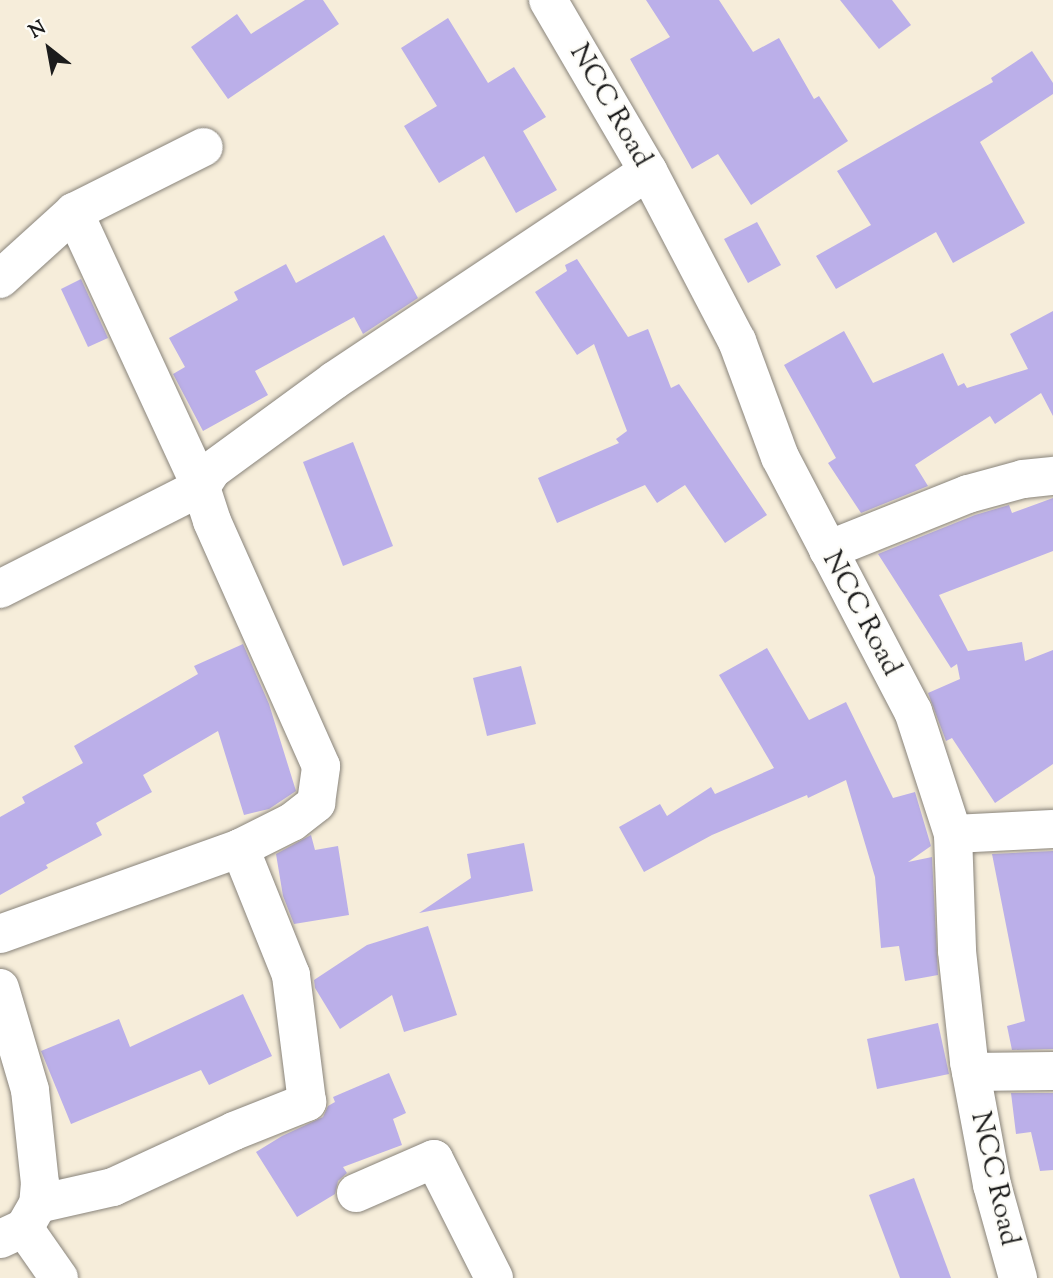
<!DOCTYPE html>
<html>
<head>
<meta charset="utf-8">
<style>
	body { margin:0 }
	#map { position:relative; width:1053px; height:1278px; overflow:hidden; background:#f6edda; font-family:"Sorts Mill Goudy",serif }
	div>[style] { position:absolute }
	.building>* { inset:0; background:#bbafe9 }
	.roads { filter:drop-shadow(0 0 2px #89847b) drop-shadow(0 0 2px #89847b) }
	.minor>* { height:38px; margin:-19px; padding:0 19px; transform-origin:19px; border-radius:19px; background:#fff }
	span { translate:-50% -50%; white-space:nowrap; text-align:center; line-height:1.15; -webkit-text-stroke:5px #fdfcf7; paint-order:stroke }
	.street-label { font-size:28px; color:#1c1c1c }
	.north { position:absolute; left:14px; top:14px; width:70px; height:70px; -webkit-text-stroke:5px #fdfcf7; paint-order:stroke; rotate:329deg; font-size:19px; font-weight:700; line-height:28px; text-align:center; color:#1c1c1c }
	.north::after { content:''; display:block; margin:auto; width:24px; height:32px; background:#1c1c1c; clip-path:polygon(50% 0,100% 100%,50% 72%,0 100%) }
</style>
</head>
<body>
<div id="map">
	<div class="building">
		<div style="clip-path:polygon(305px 0,323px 0,339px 24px,228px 99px,191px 47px,237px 14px,251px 34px)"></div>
		<div style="clip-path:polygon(646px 0,719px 0,753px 52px,779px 38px,814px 99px,819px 96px,848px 141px,751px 205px,718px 154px,692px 169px,630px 59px,670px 37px)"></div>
		<div style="clip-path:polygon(840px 0,892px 0,911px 25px,879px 49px)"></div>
		<div style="clip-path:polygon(448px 18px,488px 83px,514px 67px,546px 117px,523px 131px,557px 190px,516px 213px,484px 156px,439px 183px,404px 126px,437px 106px,401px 48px)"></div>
		<div style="clip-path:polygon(1032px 51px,1053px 83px,1053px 94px,980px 142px,1025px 223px,953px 263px,936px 232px,836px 289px,816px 256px,871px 225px,837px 171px,993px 82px,991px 78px)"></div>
		<div style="clip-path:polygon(757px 222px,781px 265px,748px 283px,724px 239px)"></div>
		<div style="clip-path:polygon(384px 235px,418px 298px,363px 334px,354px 317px,255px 371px,268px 395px,203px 431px,173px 374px,185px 367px,169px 338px,238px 300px,234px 292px,286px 264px,296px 283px)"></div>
		<div style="clip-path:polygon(577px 259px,628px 337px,648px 329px,671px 388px,679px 384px,767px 515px,725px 543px,685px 485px,657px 503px,645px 485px,557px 523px,538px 478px,619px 443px,616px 439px,627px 431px,594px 344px,577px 355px,535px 292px,567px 271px,565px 265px)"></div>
		<div style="clip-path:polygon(81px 279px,108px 338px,88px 347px,61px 289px)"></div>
		<div style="clip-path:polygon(1053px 311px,1053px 416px,1041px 393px,995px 424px,990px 416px,915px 465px,928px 486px,861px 513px,828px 463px,836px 458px,784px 365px,844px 331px,873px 383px,943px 353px,958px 386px,964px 383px,967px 388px,1028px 369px,1010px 334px)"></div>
		<div style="clip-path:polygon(353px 442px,393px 546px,343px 566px,303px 462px)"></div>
		<div style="clip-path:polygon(1053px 498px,1053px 551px,939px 595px,968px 651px,1022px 642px,1025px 661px,1053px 650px,1053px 764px,995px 803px,952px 738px,946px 741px,928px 693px,960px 679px,957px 664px,951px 668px,878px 554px,975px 515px,1009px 505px,1012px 513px)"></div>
		<div style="clip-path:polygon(243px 644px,269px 704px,296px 791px,269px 809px,244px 815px,218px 731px,143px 775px,152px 792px,96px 823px,102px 835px,46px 865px,48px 868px,0 895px,0 817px,25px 803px,22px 797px,83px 763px,74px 746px,198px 674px,194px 666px)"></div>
		<div style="clip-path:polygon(767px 648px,809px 720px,846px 702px,893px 798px,915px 792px,931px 846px,908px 862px,932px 857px,938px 975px,905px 981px,899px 946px,881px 948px,875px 877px,846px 780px,808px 798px,807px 795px,712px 835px,644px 872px,619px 827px,660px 804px,667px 816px,711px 787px,715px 794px,774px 768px,719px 675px)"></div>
		<div style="clip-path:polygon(521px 666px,536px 724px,487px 736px,473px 678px)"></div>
		<div style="clip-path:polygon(311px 835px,315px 850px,338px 846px,349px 915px,294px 924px,283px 896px,276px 854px)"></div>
		<div style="clip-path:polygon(524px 843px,533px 891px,419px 913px,471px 878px,467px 854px)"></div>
		<div style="clip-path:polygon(1053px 851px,1053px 1049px,1012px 1050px,1007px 1026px,1025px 1021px,992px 854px)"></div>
		<div style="clip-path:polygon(428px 926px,457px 1015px,404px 1032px,392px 995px,340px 1029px,315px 988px,314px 980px,367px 945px)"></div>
		<div style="clip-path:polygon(243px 994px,272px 1056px,209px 1085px,201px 1070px,71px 1124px,41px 1051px,119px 1019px,130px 1047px)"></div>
		<div style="clip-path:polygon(938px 1023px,949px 1074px,877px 1089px,867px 1039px)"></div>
		<div style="clip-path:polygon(389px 1073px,406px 1113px,393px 1119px,402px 1145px,343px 1167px,347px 1173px,338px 1181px,335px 1194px,297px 1217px,256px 1152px,282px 1136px,323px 1117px,328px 1106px,335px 1102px,333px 1097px)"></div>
		<div style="clip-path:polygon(1011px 1093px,1053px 1093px,1053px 1170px,1040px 1171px,1031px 1132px,1016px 1134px)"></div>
		<div style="clip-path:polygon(914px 1178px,951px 1278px,900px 1278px,869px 1195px)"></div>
	</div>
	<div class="roads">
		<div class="minor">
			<div style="left:548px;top:0;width:198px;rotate:59.7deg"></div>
			<div style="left:648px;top:171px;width:192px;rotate:62.4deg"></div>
			<div style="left:737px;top:341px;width:124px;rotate:69.7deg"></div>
			<div style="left:780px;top:457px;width:287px;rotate:62.4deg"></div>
			<div style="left:913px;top:711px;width:129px;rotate:72deg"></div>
			<div style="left:953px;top:834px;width:117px;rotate:88deg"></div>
			<div style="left:957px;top:951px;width:112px;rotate:83.8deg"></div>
			<div style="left:969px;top:1062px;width:125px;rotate:79.4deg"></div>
			<div style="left:992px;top:1185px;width:97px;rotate:74.4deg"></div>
			<div style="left:0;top:279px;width:100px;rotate:-42.2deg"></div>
			<div style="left:74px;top:212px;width:145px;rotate:-26.6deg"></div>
			<div style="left:828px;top:550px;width:151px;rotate:-21.8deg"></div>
			<div style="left:968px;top:494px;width:57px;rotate:-15.3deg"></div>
			<div style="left:1023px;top:479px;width:30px;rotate:-6deg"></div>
			<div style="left:0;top:589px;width:225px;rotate:-26.9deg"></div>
			<div style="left:201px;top:487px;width:303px;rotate:-114.8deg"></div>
			<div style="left:953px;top:834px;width:100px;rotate:-2.9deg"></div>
			<div style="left:0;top:934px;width:255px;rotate:-19.7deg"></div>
			<div style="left:240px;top:848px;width:58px;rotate:-26.6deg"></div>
			<div style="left:292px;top:822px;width:31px;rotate:-38deg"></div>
			<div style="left:316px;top:803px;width:37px;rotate:-82deg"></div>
			<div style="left:321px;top:766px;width:268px;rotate:-114deg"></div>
			<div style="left:212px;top:521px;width:36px;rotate:-108deg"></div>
			<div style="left:201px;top:487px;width:20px;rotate:-57deg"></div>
			<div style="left:212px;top:470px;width:152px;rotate:-36.2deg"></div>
			<div style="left:335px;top:380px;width:376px;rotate:-33.7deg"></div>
			<div style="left:0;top:988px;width:106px;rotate:73.6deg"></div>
			<div style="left:30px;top:1090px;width:94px;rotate:83.9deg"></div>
			<div style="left:40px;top:1183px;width:21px;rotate:95deg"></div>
			<div style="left:38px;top:1204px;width:28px;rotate:120deg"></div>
			<div style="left:24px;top:1228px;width:26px;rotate:155deg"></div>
			<div style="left:971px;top:1072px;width:82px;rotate:-0.7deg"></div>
			<div style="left:356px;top:1193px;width:85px;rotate:-23.6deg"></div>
			<div style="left:434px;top:1159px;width:133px;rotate:63.2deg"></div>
			<div style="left:38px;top:1204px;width:77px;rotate:-12.8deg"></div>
			<div style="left:113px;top:1187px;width:133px;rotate:-24.8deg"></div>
			<div style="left:234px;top:1131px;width:79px;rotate:-21.7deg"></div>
			<div style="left:307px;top:1102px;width:128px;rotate:-97.2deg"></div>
			<div style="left:291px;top:975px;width:137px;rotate:-111.9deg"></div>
			<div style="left:24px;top:1228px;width:61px;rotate:55deg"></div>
		</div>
	</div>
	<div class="street-label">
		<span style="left:610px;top:106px;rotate:60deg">NCC Road</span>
		<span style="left:861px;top:614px;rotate:62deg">NCC Road</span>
		<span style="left:994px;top:1179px;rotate:77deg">NCC Road</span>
	</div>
	<div class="north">N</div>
</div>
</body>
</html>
